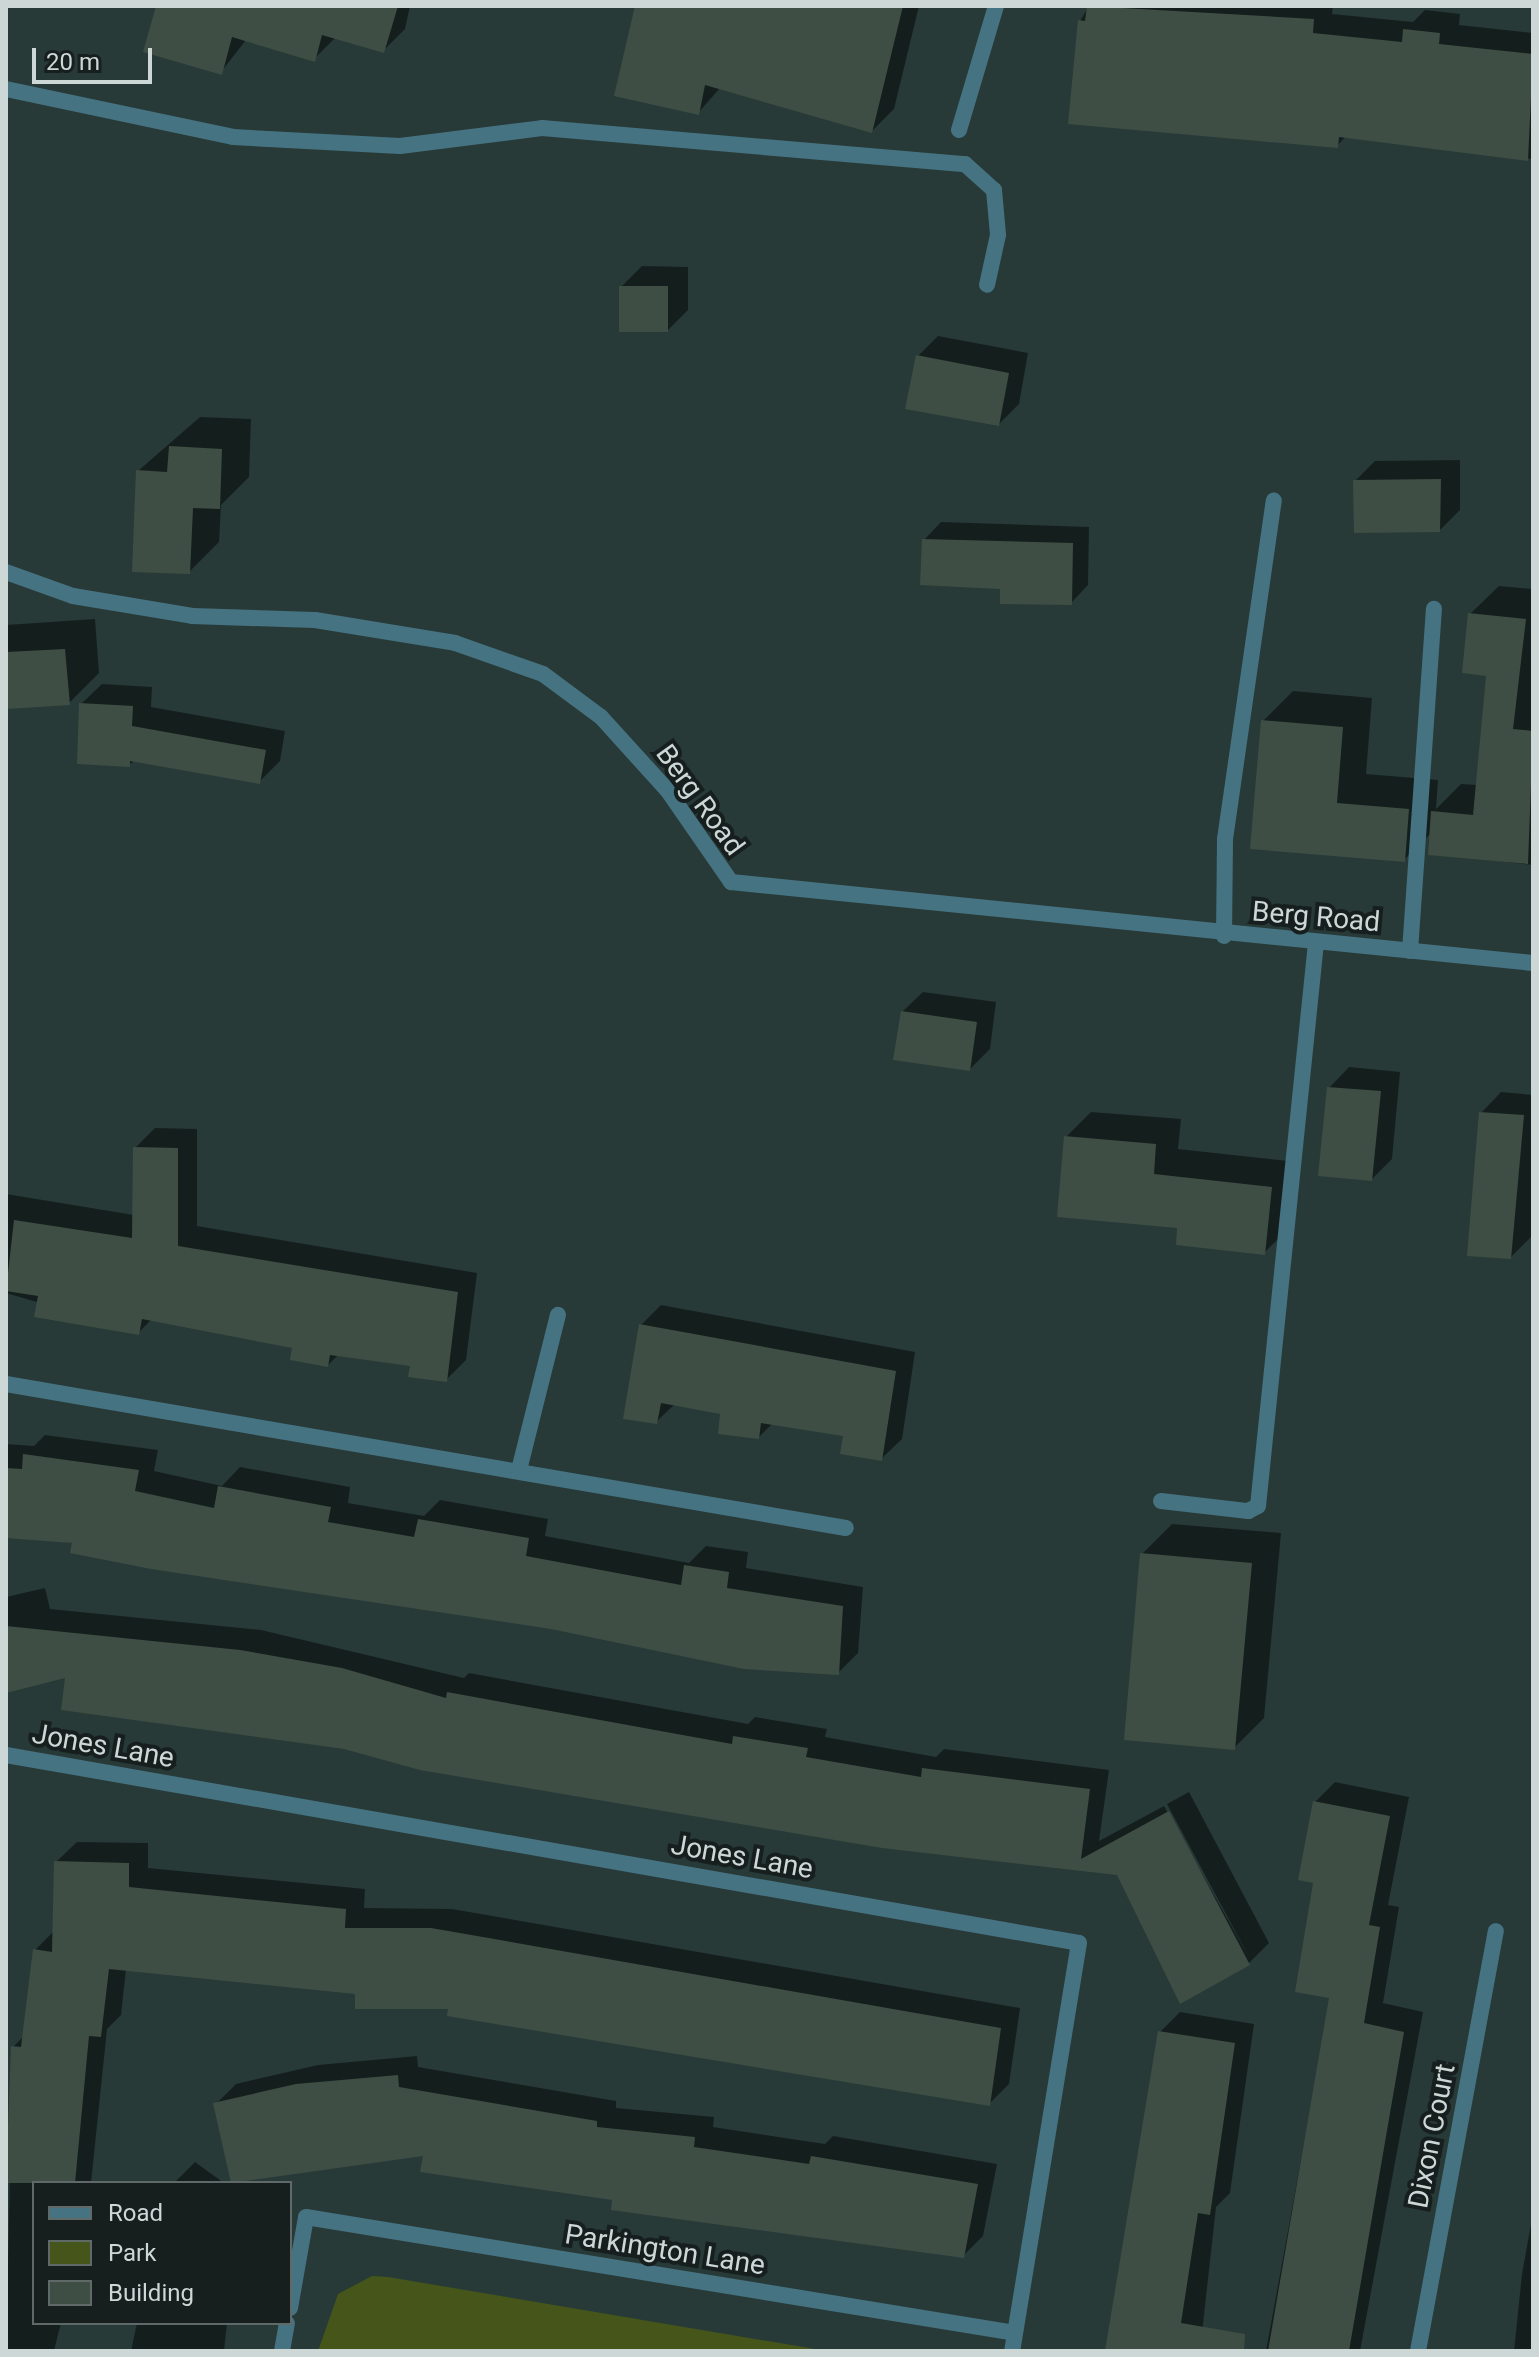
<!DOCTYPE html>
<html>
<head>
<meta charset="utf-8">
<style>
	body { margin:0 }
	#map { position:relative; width:1539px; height:2357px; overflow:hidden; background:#273a38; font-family:Roboto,sans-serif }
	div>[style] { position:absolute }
	.green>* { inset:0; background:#46551a }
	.shadow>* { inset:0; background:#0007 }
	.building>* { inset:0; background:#3f4e44 }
	.service>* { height:16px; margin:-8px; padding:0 8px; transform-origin:8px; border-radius:8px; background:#467382 }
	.minor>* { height:16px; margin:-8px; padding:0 8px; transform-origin:8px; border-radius:8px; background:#467382 }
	span { translate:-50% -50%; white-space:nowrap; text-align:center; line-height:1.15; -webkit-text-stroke:8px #161f1e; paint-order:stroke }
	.street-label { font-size:28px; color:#ccd7d6 }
	.frame { position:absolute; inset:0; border:8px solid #ccd7d6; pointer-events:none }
	.legend { position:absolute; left:32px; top:2181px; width:260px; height:144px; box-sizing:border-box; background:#161f1e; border:2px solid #5f6968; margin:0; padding:10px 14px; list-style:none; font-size:24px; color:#ccd7d6 }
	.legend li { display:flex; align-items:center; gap:16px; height:40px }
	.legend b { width:40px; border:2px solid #5f6968 }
	.scale { position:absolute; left:32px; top:48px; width:120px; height:36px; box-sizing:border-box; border:4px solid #ccd7d6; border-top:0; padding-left:10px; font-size:24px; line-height:28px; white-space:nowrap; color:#ccd7d6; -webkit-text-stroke:6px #161f1e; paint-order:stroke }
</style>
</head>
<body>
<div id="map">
	<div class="green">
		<div style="clip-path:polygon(372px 2276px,388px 2277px,827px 2351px,318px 2351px,338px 2294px)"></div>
	</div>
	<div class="shadow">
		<div style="clip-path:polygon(158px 6px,410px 6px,405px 29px,383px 51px,336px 37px,314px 59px,246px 40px,221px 72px)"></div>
		<div style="clip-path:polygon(637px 6px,919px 6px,894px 109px,872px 131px,721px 87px,698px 113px)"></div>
		<div style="clip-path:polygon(1089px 6px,1333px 6px,1332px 14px,1413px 22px,1425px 10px,1460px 14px,1459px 25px,1533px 33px,1533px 159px,1346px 136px,1337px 146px,1080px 21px)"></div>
		<div style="clip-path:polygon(642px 266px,688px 267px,688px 310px,668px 330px,621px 287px)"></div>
		<div style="clip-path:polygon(938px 336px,1028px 353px,1019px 404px,999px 424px,918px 356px)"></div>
		<div style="clip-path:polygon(200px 417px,251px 419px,249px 477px,221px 505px,219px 542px,189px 572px,138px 471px)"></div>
		<div style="clip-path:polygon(1460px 460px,1460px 510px,1440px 530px,1355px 481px,1375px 461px)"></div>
		<div style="clip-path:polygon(941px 522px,1089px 527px,1088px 585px,1071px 603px,924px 540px)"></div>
		<div style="clip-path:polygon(1499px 586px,1533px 589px,1533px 865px,1430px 853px,1431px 833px,1404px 860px,1252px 847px,1263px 721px,1293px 691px,1372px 698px,1366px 774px,1438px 780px,1436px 809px,1461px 784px,1478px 785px,1488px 674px,1470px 614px)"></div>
		<div style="clip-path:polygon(95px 619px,99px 673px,69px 703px,6px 707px,6px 625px)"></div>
		<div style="clip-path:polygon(102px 684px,152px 687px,151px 707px,285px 731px,280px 761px,260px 781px,135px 760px,129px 765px,81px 704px)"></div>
		<div style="clip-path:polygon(923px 992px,996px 1002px,990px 1049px,970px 1069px,902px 1012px)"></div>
		<div style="clip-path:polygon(1349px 1067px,1400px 1072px,1392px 1159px,1372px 1179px,1329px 1088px)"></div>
		<div style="clip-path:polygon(1501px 1092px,1533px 1095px,1531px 1237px,1511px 1257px,1481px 1113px)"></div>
		<div style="clip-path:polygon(1091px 1112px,1181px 1119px,1178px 1149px,1297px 1162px,1290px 1227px,1264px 1253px,1180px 1226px,1066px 1137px)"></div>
		<div style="clip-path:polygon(155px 1128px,197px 1129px,197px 1226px,477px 1273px,466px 1360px,446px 1380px,412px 1364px,339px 1354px,328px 1365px,295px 1346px,152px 1319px,139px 1332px,6px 1293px,6px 1194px,134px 1215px,135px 1148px)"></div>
		<div style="clip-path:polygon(661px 1305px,915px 1352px,902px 1439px,881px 1459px,845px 1434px,773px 1423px,759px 1437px,723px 1412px,675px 1404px,656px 1422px,641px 1325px)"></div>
		<div style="clip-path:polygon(45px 1435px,158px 1450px,154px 1471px,222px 1486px,240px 1467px,350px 1487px,348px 1503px,424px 1516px,440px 1500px,548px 1519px,545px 1536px,689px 1563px,706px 1546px,748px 1552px,746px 1568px,863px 1587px,858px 1653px,838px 1673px,6px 1532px,6px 1444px,34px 1446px)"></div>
		<div style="clip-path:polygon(1172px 1524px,1281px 1533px,1264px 1718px,1234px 1748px,1142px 1554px)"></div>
		<div style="clip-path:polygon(45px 1588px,50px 1609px,261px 1630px,464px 1678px,469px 1673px,748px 1724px,755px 1717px,827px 1729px,825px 1737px,936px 1757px,944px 1749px,1109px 1770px,1099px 1841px,1164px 1806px,1250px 1959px,1167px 1804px,1189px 1792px,1269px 1943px,1249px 1963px,1118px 1873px,67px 1676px,6px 1691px,6px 1597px)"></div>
		<div style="clip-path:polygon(1335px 1782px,1409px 1797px,1388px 1905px,1399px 1907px,1383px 2003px,1423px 2012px,1360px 2351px,1266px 2351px,1331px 1996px,1315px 1881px,1315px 1802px)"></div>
		<div style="clip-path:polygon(77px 1842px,148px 1843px,148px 1868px,365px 1889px,364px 1908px,452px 1909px,1020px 2008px,1009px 2084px,989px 2104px,357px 1992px,126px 1969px,121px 2015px,107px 2029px,91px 2183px,34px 2183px,34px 2323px,61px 2323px,54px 2351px,6px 2351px,13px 2047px,24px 2036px,35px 1950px,55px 1930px,56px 1862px)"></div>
		<div style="clip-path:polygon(1180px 2012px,1254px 2024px,1230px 2193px,1216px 2207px,1200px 2351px,1107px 2351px,1160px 2032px)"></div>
		<div style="clip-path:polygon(417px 2056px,418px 2067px,616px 2101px,616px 2108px,714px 2117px,713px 2127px,825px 2144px,833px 2136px,997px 2164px,983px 2236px,963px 2256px,614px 2198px,426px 2154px,322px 2163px,233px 2183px,216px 2104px,236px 2084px,318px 2065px)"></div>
		<div style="clip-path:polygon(195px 2162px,224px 2183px,174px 2183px)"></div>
		<div style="clip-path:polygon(1533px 2213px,1533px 2351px,1514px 2351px,1522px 2274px)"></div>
		<div style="clip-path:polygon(137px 2323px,227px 2323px,224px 2351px,131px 2351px)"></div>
	</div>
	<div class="building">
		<div style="clip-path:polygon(156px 6px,398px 6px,384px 53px,322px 35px,315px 62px,232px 37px,222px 75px,143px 52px)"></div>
		<div style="clip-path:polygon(635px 6px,903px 6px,872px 133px,705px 85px,699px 115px,614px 96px)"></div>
		<div style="clip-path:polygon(1087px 6px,1314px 19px,1313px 33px,1402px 42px,1403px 29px,1440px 33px,1439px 44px,1533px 54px,1528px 161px,1339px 137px,1338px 148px,1068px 124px,1078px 20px,1085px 21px)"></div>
		<div style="clip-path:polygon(619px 286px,668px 286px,668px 332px,619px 332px)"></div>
		<div style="clip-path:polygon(916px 355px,1009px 373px,999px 426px,905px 409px)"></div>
		<div style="clip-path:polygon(169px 446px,222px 449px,220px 509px,193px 508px,190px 574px,132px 572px,136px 470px,167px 472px)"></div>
		<div style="clip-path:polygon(1441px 479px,1440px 532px,1354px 533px,1353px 480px)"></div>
		<div style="clip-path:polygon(922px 539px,1073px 543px,1072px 605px,1000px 604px,1000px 589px,920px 585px)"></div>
		<div style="clip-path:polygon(1468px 613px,1526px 619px,1513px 729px,1533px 731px,1528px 864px,1428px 855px,1431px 811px,1473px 815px,1486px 676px,1462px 673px)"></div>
		<div style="clip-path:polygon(65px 649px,70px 705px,6px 709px,6px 652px)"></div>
		<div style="clip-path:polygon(79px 703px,133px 706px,132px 726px,266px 750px,260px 784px,130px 761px,130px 767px,77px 764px)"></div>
		<div style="clip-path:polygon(1261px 720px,1343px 727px,1337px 803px,1409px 809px,1405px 862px,1250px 849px)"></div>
		<div style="clip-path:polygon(901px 1011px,977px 1022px,970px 1071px,893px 1060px)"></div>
		<div style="clip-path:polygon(1327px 1087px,1381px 1091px,1372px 1181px,1318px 1176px)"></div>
		<div style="clip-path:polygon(1479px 1112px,1524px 1115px,1511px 1259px,1467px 1256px)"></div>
		<div style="clip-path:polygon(1064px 1136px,1156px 1144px,1154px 1174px,1272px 1187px,1265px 1255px,1176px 1245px,1177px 1228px,1057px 1217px)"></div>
		<div style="clip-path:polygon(133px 1147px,178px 1148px,178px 1246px,458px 1292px,447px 1382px,408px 1377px,410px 1366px,330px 1355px,328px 1367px,290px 1360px,292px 1348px,142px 1319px,139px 1335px,34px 1317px,38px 1296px,6px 1291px,14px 1220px,132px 1238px)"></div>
		<div style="clip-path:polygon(639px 1324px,896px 1371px,882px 1461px,840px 1454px,843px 1436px,761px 1423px,759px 1439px,718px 1434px,720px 1414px,661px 1403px,657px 1424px,623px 1419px)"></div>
		<div style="clip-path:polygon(23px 1454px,139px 1470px,135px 1491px,214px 1508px,218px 1486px,331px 1507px,328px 1522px,414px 1537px,418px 1519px,529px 1538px,526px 1556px,681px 1585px,684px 1565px,729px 1572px,727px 1588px,843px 1606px,839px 1675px,744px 1669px,551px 1629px,151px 1569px,70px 1553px,72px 1543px,6px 1538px,6px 1468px,22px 1469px)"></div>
		<div style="clip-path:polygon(1140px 1553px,1252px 1563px,1235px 1750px,1124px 1740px)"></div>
		<div style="clip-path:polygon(6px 1626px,240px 1650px,342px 1668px,446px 1698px,447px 1692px,732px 1744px,733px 1736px,808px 1748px,806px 1757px,921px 1777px,922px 1768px,1090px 1789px,1081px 1859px,1169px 1811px,1250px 1965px,1180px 2004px,1117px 1875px,882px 1848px,420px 1770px,344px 1749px,61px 1710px,65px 1678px,6px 1693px)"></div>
		<div style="clip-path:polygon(1313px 1801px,1390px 1816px,1369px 1925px,1380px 1927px,1364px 2023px,1404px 2032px,1349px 2351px,1268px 2351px,1329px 1998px,1295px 1992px,1313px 1883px,1298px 1880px)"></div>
		<div style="clip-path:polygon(54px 1861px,129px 1863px,129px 1887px,346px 1909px,345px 1928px,431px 1928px,1001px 2028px,990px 2106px,447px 2016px,448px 2009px,355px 2009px,355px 1994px,109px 1969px,101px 2037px,89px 2036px,75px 2183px,6px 2183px,11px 2046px,21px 2047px,33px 1949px,52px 1952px)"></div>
		<div style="clip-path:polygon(1158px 2031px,1235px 2043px,1210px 2215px,1198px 2213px,1181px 2323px,1245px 2334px,1244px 2351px,1105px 2351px)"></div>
		<div style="clip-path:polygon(398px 2075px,399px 2087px,597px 2121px,597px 2127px,695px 2137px,694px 2147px,809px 2164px,811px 2156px,978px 2184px,964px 2258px,611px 2210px,612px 2200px,420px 2172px,423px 2156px,231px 2183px,213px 2103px,296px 2084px)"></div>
	</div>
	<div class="service">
		<div style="left:6px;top:89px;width:232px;rotate:11.9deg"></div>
		<div style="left:233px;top:137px;width:167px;rotate:3.1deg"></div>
		<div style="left:400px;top:146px;width:143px;rotate:-7.2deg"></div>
		<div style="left:542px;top:128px;width:425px;rotate:4.9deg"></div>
		<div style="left:965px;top:164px;width:39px;rotate:42deg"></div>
		<div style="left:994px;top:190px;width:45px;rotate:84.9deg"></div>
		<div style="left:998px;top:235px;width:51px;rotate:102.4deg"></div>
		<div style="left:6px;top:572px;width:71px;rotate:19.7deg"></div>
		<div style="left:73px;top:596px;width:121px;rotate:9.5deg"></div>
		<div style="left:192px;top:616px;width:123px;rotate:1.9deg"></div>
		<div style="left:315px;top:620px;width:142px;rotate:9.3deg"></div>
		<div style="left:455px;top:643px;width:93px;rotate:19.4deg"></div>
		<div style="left:543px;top:674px;width:72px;rotate:36.6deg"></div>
		<div style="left:601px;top:717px;width:100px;rotate:47.8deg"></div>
		<div style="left:668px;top:791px;width:111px;rotate:55.3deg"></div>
		<div style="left:731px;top:882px;width:806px;rotate:5.77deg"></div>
		<div style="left:1224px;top:936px;width:97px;rotate:-89.4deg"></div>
		<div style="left:1225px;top:839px;width:342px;rotate:-81.8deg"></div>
		<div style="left:1410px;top:951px;width:343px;rotate:-86deg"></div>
		<div style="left:1161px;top:1501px;width:88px;rotate:6.6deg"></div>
		<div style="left:1248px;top:1511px;width:11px;rotate:-27deg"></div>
		<div style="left:1258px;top:1506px;width:566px;rotate:-84.12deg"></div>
	</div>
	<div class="minor">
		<div style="left:959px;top:130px;width:129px;rotate:-73.4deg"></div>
		<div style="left:6px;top:1384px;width:852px;rotate:9.73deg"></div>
		<div style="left:519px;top:1470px;width:160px;rotate:-75.9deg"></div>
		<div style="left:6px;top:1755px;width:1089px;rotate:9.94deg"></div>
		<div style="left:1079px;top:1943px;width:413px;rotate:99.3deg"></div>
		<div style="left:290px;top:2308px;width:92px;rotate:-80deg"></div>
		<div style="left:306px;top:2217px;width:718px;rotate:9.29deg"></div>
		<div style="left:282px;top:2351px;width:28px;rotate:-80deg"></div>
		<div style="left:1418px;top:2351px;width:427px;rotate:-79.5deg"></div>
	</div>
	<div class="street-label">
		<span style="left:700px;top:800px;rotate:54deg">Berg Road</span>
		<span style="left:1316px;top:917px;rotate:5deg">Berg Road</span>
		<span style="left:103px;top:1746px;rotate:10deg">Jones Lane</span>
		<span style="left:742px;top:1857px;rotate:10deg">Jones Lane</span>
		<span style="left:1432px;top:2136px;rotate:-79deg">Dixon Court</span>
		<span style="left:665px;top:2250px;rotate:9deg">Parkington Lane</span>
	</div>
	<div class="frame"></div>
	<ul class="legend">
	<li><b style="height:10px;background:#467382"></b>Road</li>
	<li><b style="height:22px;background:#46551a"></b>Park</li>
	<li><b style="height:22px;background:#3f4e44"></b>Building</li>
	</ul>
	<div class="scale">20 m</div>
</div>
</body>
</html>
